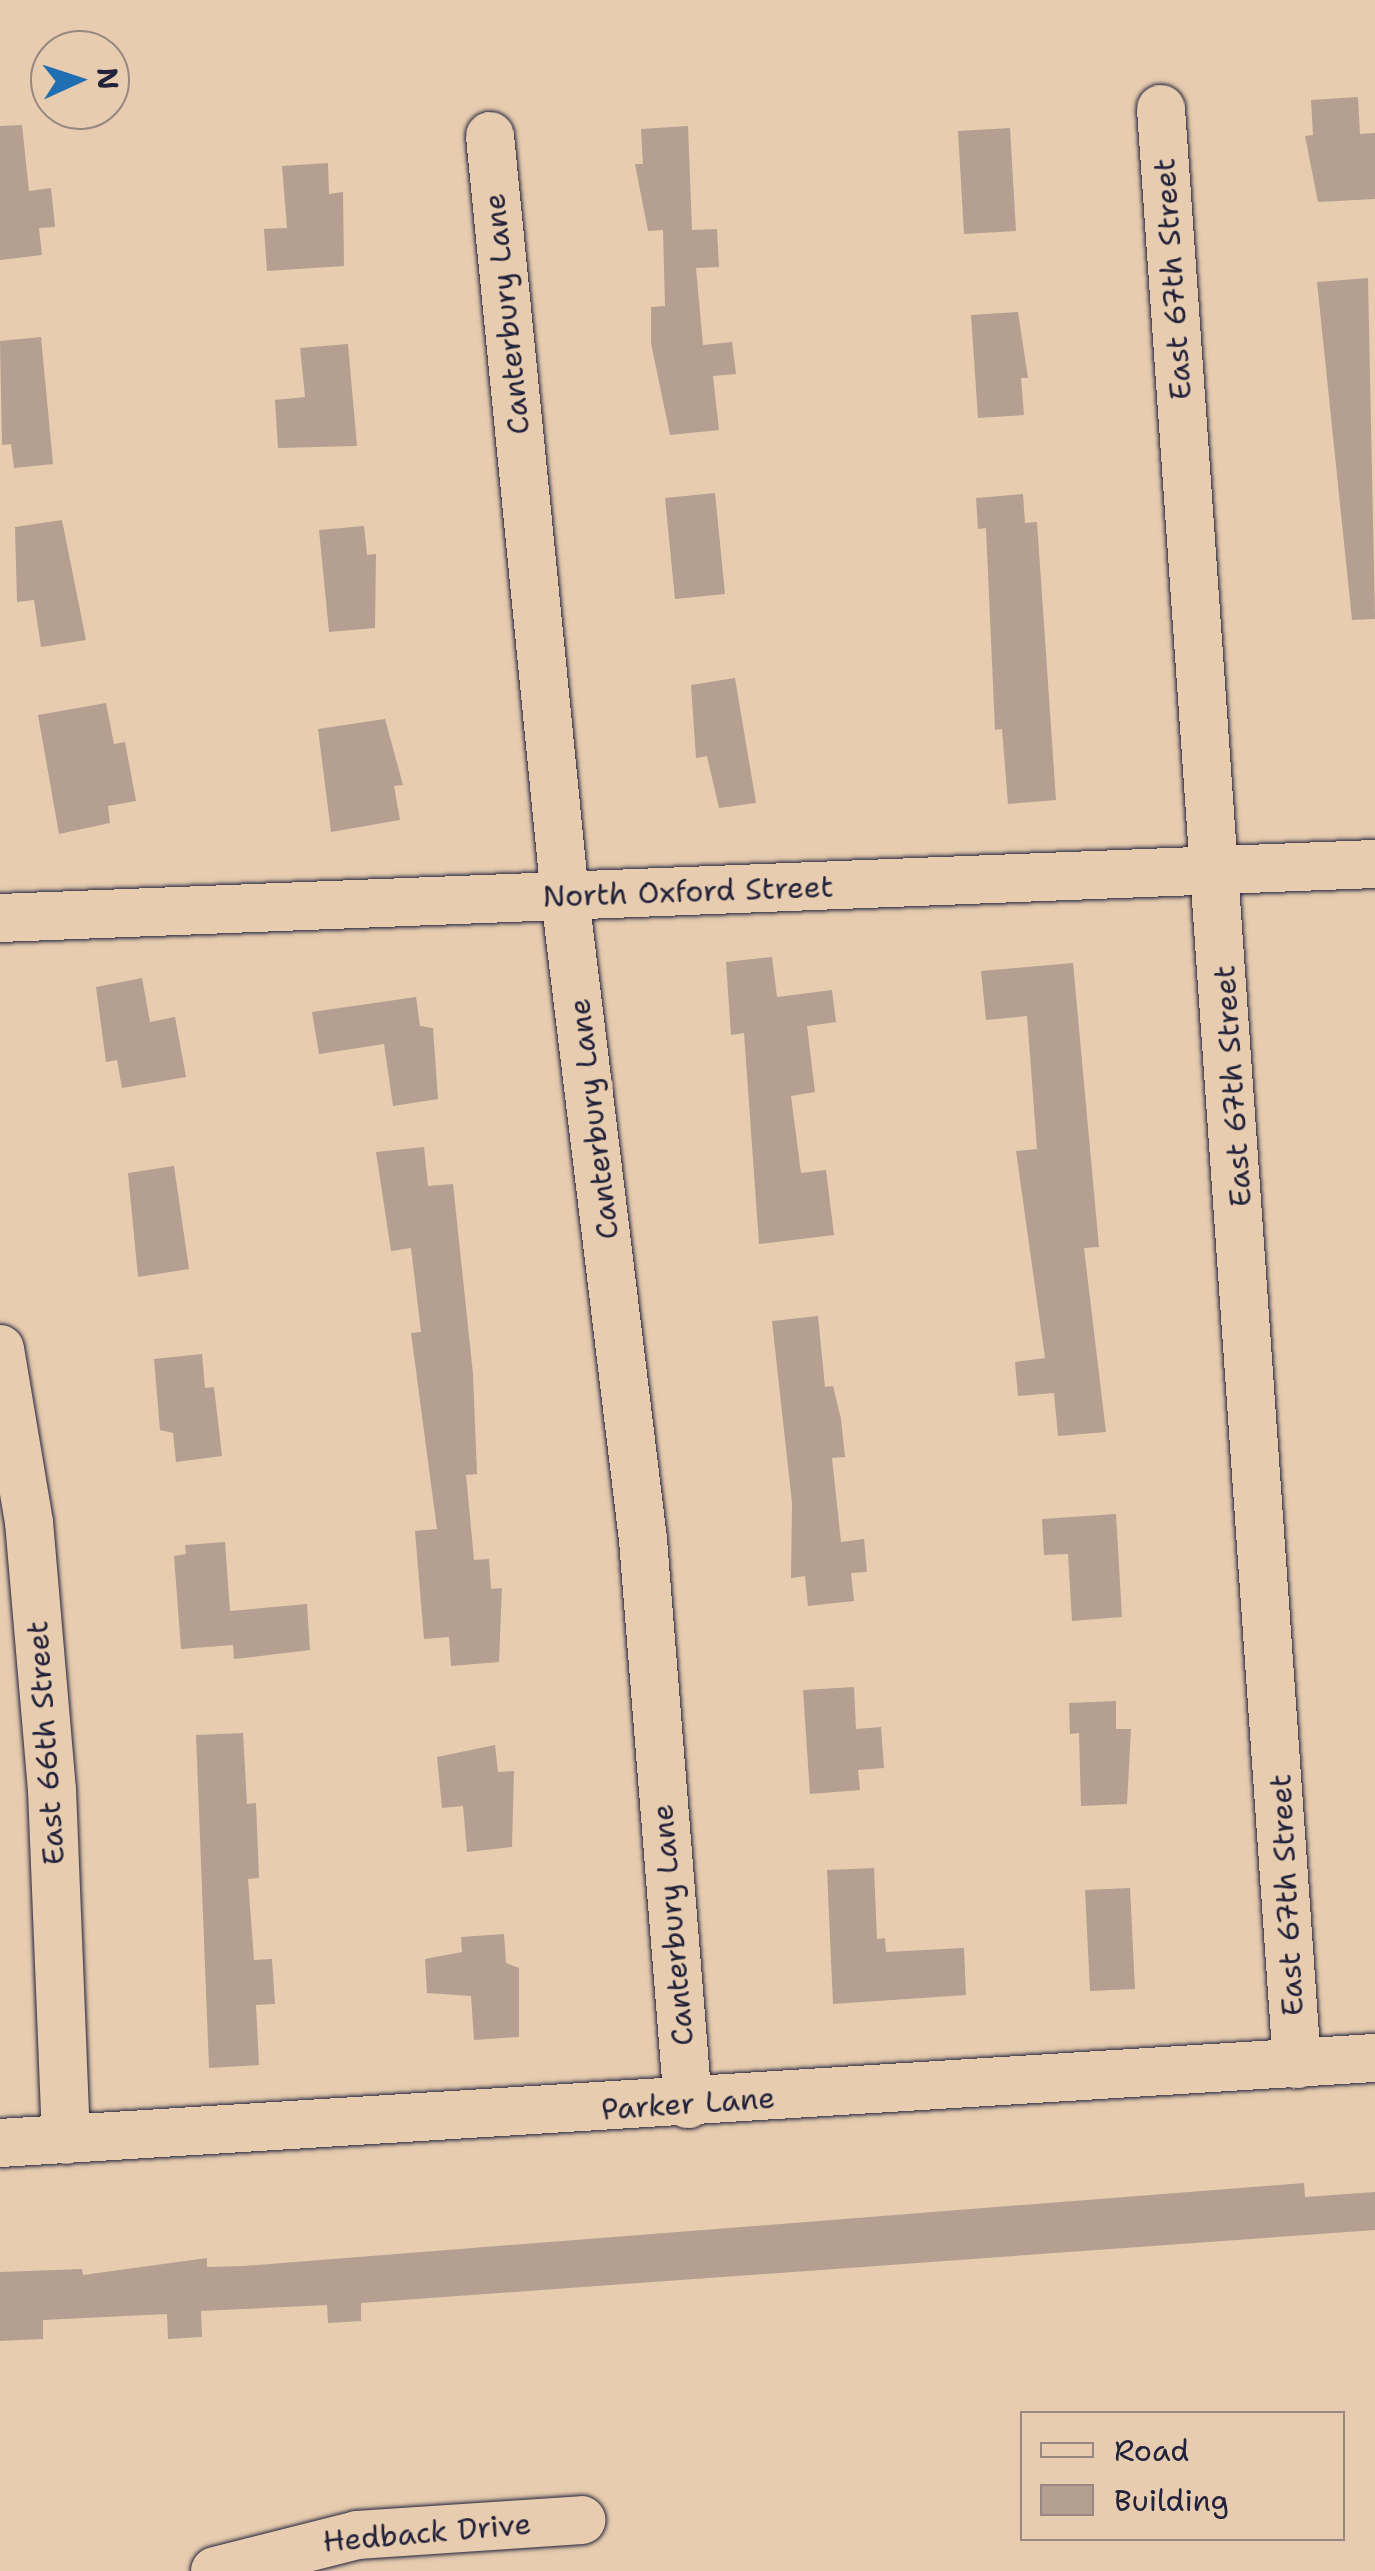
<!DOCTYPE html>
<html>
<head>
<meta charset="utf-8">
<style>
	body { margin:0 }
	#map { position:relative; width:1375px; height:2571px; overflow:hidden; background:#e7ccaf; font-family:"Shantell Sans",sans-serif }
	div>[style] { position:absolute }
	.building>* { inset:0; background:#b49f91 }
	.roads { filter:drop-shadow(0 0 2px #22223b) drop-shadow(0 0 2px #22223b) }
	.minor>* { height:48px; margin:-24px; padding:0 24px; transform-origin:24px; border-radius:24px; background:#e7ccaf }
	span { translate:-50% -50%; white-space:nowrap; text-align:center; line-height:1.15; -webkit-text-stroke:10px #e7ccaf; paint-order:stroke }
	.street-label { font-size:30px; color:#22223b }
	.legend { position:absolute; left:1020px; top:2411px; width:325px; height:130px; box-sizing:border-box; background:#e7ccaf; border:2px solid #988881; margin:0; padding:12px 18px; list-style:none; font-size:30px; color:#22223b }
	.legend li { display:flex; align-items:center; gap:20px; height:50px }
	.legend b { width:50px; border:2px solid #988881 }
	.north { position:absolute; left:30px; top:30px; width:100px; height:100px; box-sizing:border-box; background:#e7ccaf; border:2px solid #988881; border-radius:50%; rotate:87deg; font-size:28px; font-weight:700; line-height:40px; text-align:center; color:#22223b }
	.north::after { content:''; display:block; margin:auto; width:35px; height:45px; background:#1f6fb2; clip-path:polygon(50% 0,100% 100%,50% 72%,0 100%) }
</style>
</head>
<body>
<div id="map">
	<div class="building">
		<div style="clip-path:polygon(1358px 97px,1360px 134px,1375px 133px,1375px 199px,1318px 202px,1305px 136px,1313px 135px,1311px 100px)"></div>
		<div style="clip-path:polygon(22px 125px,29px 191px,51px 188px,55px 227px,39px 228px,42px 255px,0 260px,0 126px)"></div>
		<div style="clip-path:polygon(688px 126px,692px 230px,717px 229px,719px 267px,696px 268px,703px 345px,732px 342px,736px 374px,713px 376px,719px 430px,670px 435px,651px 343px,651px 307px,665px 306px,663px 230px,648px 231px,635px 164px,643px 164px,641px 129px)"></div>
		<div style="clip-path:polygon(1010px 128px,1016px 231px,964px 234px,958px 131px)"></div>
		<div style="clip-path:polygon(328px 163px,329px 194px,343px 192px,344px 266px,267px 271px,264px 229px,287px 228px,282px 166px)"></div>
		<div style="clip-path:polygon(1368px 278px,1375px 619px,1352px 620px,1317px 282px)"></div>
		<div style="clip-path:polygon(1018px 312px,1028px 378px,1021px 378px,1024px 415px,978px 418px,971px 315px)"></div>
		<div style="clip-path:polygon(41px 337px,53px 464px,14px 468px,11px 444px,2px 445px,0 341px)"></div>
		<div style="clip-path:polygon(348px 344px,357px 446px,278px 448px,275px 400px,305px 397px,300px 348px)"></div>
		<div style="clip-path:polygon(715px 493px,725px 594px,675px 599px,665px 498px)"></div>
		<div style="clip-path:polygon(1023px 494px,1025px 523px,1037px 522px,1056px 800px,1008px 804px,1002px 729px,995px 730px,986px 528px,978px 529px,976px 498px)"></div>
		<div style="clip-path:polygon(62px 520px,86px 640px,41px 647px,34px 600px,17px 602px,15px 527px)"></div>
		<div style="clip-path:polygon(364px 526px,367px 555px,376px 554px,375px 628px,329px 632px,319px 530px)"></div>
		<div style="clip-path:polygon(735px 678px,756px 803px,719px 808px,707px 756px,696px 758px,691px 685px)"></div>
		<div style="clip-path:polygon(106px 703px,114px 744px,125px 742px,136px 801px,108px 806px,110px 823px,59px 834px,38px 715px)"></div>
		<div style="clip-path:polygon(385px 719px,403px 785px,394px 786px,400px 820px,331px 832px,318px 729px)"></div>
		<div style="clip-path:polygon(772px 957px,777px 997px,832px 990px,836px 1022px,807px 1026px,815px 1092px,791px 1096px,801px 1173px,826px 1170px,834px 1235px,759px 1244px,744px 1033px,731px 1035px,726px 962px)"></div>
		<div style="clip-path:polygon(1073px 963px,1099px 1247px,1084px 1248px,1106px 1432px,1058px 1436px,1054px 1393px,1018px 1396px,1015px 1362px,1045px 1358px,1016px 1151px,1037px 1149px,1027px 1016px,986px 1020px,981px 971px)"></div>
		<div style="clip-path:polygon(142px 978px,150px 1022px,175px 1017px,186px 1077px,122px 1088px,117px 1060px,106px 1062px,96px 987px)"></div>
		<div style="clip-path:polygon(416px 997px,420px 1026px,433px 1028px,438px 1099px,393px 1106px,384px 1044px,319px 1054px,312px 1012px)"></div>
		<div style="clip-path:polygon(424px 1147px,428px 1186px,453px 1184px,473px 1374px,477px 1474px,466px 1475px,474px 1560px,489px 1559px,491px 1589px,502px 1588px,499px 1662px,451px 1666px,449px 1637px,424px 1639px,415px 1531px,437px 1529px,411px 1333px,421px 1332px,411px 1248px,391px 1251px,376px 1152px)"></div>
		<div style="clip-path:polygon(174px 1166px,189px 1269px,138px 1277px,128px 1173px)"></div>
		<div style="clip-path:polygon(818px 1316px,825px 1387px,833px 1386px,841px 1419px,845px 1457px,832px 1458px,841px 1542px,864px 1539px,867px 1572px,851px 1573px,854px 1601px,808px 1606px,805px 1576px,791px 1578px,792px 1503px,772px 1321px)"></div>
		<div style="clip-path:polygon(202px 1354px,205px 1388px,214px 1387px,222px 1456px,176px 1462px,173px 1433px,160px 1430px,154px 1359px)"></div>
		<div style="clip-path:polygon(1116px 1514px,1122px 1617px,1072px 1621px,1068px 1554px,1044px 1555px,1042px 1519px)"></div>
		<div style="clip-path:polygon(225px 1542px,230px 1611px,307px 1604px,310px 1650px,234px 1659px,233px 1645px,181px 1649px,174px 1556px,186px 1554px,185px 1545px)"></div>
		<div style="clip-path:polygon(854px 1687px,856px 1729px,881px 1727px,884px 1768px,858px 1770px,860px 1790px,810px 1794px,803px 1690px)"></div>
		<div style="clip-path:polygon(1116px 1701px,1116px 1729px,1131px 1729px,1127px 1804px,1081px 1806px,1079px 1733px,1070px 1734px,1069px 1703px)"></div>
		<div style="clip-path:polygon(243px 1733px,247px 1804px,256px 1803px,259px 1878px,248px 1879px,254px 1960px,272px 1959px,275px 2004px,256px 2005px,259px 2065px,209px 2068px,196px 1735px)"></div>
		<div style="clip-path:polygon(495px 1745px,498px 1772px,514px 1771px,512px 1847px,467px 1852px,463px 1806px,442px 1808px,437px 1757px)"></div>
		<div style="clip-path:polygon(874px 1868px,877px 1939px,885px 1938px,886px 1952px,964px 1948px,966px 1995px,833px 2004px,827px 1870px)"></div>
		<div style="clip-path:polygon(1130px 1888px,1135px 1989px,1090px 1991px,1085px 1890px)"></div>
		<div style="clip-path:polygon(504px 1934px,506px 1963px,519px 1968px,519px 2037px,474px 2040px,471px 1996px,427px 1993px,425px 1959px,462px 1952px,461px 1937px)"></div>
		<div style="clip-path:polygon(1304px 2183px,1305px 2197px,1375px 2192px,1375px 2230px,361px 2303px,361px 2321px,328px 2323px,327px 2305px,201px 2311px,202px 2337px,168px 2339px,167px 2314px,43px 2320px,43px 2339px,0 2341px,0 2272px,82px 2269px,83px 2275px,207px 2258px,207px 2267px,243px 2266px)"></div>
	</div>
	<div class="roads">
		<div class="minor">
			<div style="left:1161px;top:109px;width:1960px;rotate:86.02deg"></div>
			<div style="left:490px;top:136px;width:765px;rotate:84.37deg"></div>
			<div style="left:565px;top:897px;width:648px;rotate:83.08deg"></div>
			<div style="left:643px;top:1540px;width:566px;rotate:85.44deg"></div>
			<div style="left:0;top:918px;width:1376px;rotate:-2.25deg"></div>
			<div style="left:0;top:1349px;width:175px;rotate:80.5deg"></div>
			<div style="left:29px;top:1522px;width:269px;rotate:85.1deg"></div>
			<div style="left:52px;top:1790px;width:350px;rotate:87.7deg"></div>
			<div style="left:0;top:2143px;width:1378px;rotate:-3.54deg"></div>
			<div style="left:215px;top:2571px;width:146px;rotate:-14.2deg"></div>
			<div style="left:357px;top:2535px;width:225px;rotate:-3.8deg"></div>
		</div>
	</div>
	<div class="street-label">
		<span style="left:1173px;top:279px;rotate:-94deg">East 67th Street</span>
		<span style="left:507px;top:314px;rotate:-96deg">Canterbury Lane</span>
		<span style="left:688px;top:892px;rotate:-2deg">North Oxford Street</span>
		<span style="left:1233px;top:1086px;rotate:-94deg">East 67th Street</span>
		<span style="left:594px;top:1119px;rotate:-97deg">Canterbury Lane</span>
		<span style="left:46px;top:1743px;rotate:-94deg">East 66th Street</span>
		<span style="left:1287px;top:1895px;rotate:-93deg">East 67th Street</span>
		<span style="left:673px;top:1925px;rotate:-95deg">Canterbury Lane</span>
		<span style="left:688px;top:2104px;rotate:-4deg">Parker Lane</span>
		<span style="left:427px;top:2533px;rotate:-5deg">Hedback Drive</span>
	</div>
	<ul class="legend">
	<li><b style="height:12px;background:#e7ccaf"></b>Road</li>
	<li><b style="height:28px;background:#b49f91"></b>Building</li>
	</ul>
	<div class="north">N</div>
</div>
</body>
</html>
